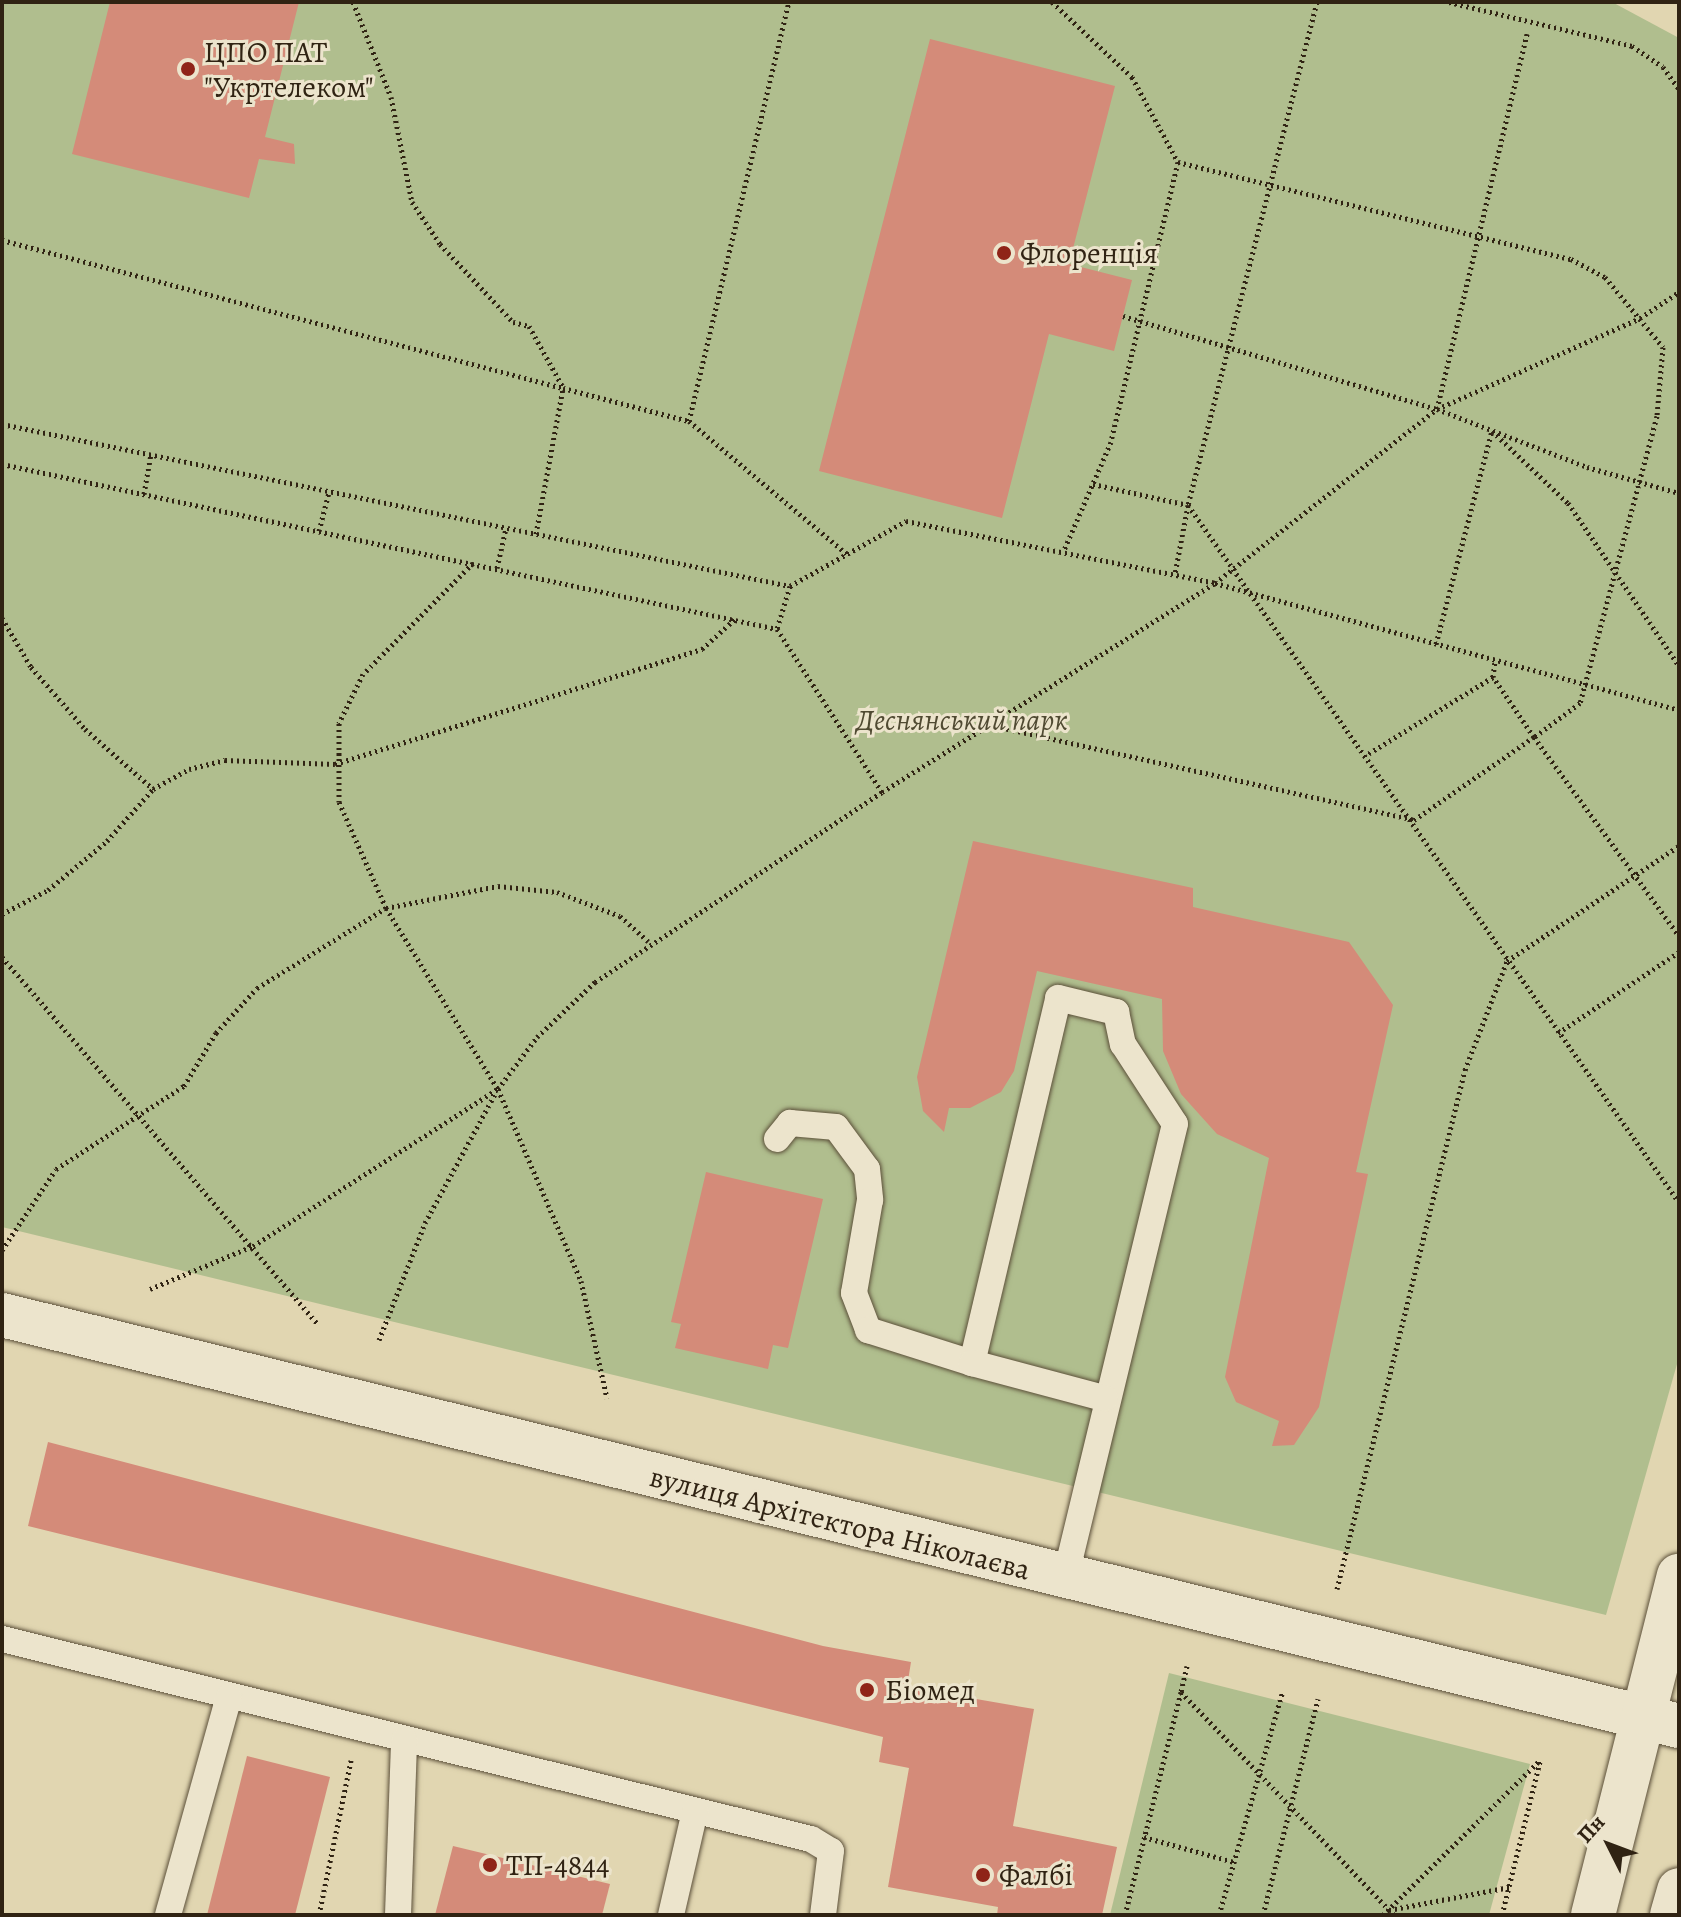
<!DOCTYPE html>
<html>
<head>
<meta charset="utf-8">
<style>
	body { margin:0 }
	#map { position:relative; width:1681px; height:1917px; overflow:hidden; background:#e1d6b1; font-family:Alegreya,serif }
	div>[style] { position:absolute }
	.green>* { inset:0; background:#b0be8e }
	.building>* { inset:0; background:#d48b79 }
	.path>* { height:5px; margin-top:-2.5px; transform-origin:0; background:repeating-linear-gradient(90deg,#302313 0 2px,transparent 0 6px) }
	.roads { filter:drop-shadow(0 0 2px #5c503a) drop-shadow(0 0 2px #5c503a) }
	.lane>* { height:26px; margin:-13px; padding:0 13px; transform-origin:13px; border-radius:13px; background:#ece4cc }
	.street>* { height:44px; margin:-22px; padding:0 22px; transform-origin:22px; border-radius:22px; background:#ece4cc }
	.secondary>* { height:44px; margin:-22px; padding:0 22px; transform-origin:22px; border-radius:22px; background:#ece4cc }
	.dots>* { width:22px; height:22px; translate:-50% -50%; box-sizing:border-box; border:4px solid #ece4cc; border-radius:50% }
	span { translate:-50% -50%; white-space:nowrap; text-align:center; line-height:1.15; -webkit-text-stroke:6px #ece4cc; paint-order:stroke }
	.poi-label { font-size:30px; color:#302313 }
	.left { translate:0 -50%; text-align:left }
	.park-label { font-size:30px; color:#504a32; font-style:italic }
	.street-label { font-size:30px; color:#302313 }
	.frame { position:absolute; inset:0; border:4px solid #302313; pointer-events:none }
	.north { position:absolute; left:1569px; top:1805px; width:80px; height:80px; -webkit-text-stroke:6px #ece4cc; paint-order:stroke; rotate:312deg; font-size:22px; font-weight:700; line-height:32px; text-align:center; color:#302313 }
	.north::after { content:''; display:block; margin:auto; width:28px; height:36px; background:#302313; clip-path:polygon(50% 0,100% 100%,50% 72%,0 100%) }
</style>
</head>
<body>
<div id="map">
	<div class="green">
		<div style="clip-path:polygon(2px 2px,1612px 2px,1679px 38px,1679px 1357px,1606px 1615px,2px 1227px)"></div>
		<div style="clip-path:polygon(1169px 1673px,1530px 1764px,1489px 1915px,1110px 1915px)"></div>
	</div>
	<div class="building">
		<div style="clip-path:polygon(110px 2px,299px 2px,265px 137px,294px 144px,295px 164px,259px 159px,249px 198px,72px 154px)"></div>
		<div style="clip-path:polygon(930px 39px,1115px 86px,1069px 264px,1132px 280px,1114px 351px,1049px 334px,1002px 518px,819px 471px)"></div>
		<div style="clip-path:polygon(973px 841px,1193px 888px,1193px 907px,1349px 942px,1393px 1005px,1356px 1172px,1368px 1174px,1319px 1407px,1294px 1445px,1272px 1446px,1279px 1421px,1236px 1402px,1225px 1377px,1269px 1158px,1217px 1134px,1181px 1094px,1163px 1051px,1162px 999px,1037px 971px,1014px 1071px,1001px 1092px,970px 1108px,949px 1108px,944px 1132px,923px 1111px,917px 1077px)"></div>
		<div style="clip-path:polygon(706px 1172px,823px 1199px,788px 1348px,773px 1345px,768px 1369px,675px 1348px,681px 1324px,671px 1322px)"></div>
		<div style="clip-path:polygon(48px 1442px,823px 1646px,911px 1662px,907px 1687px,1034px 1709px,1013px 1826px,1117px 1847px,1102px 1915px,997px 1915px,998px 1907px,888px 1887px,909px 1768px,879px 1762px,883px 1737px,28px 1526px)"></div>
		<div style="clip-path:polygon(247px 1756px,330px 1777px,295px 1915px,207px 1915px)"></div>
		<div style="clip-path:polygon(453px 1846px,610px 1884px,602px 1915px,435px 1915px)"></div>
	</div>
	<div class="path">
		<div style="left:353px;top:2px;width:102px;rotate:68.2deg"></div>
		<div style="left:391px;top:97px;width:107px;rotate:78.7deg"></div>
		<div style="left:412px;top:202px;width:50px;rotate:56.3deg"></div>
		<div style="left:440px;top:244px;width:107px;rotate:46.9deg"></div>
		<div style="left:513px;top:322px;width:16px;rotate:14deg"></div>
		<div style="left:529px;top:326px;width:70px;rotate:60.9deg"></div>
		<div style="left:1052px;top:2px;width:110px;rotate:43.2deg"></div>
		<div style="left:1132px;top:77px;width:97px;rotate:61.6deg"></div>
		<div style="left:1178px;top:162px;width:288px;rotate:103.5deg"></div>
		<div style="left:1111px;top:442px;width:118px;rotate:113.5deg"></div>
		<div style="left:1317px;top:2px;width:519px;rotate:104.38deg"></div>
		<div style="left:1188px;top:505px;width:848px;rotate:54.85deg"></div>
		<div style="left:1449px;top:2px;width:188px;rotate:13.5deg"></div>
		<div style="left:1632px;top:46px;width:37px;rotate:34deg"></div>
		<div style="left:1663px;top:67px;width:27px;rotate:54deg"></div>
		<div style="left:1178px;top:162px;width:405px;rotate:13.9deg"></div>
		<div style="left:1571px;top:259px;width:38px;rotate:28deg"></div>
		<div style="left:1605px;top:277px;width:91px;rotate:50.4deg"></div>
		<div style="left:1663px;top:347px;width:69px;rotate:95deg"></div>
		<div style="left:1657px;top:416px;width:297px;rotate:105deg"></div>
		<div style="left:1580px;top:703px;width:57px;rotate:143.5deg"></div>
		<div style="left:1534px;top:737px;width:246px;rotate:53.9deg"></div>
		<div style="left:2px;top:240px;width:580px;rotate:14.78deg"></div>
		<div style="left:1123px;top:316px;width:327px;rotate:16.5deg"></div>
		<div style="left:1437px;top:409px;width:161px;rotate:21.1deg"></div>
		<div style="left:1587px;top:467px;width:96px;rotate:15.8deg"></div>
		<div style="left:1437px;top:409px;width:386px;rotate:-76.5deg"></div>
		<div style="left:689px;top:421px;width:431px;rotate:-76.6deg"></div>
		<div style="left:2px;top:424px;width:804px;rotate:11.62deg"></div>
		<div style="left:790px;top:586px;width:45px;rotate:106.8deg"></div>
		<div style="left:777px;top:629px;width:194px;rotate:57.2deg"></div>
		<div style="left:882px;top:792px;width:393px;rotate:-32.1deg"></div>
		<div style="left:1215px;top:583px;width:282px;rotate:-38.1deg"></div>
		<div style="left:1437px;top:409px;width:222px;rotate:-24.1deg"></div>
		<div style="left:1640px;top:318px;width:47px;rotate:-33.7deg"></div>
		<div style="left:2px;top:464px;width:792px;rotate:12.02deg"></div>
		<div style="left:1093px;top:484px;width:97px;rotate:12.5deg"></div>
		<div style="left:1188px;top:505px;width:70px;rotate:100.7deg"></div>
		<div style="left:144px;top:494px;width:41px;rotate:-80.1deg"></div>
		<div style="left:319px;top:531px;width:40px;rotate:-75.6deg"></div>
		<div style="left:536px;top:534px;width:148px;rotate:-79.5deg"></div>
		<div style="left:563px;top:388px;width:130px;rotate:14.7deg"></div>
		<div style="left:689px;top:421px;width:207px;rotate:40.1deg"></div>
		<div style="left:473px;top:563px;width:156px;rotate:134.7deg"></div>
		<div style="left:363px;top:674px;width:55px;rotate:116.1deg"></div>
		<div style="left:339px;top:723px;width:79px;rotate:90deg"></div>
		<div style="left:339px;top:802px;width:116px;rotate:66.1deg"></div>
		<div style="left:386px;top:908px;width:213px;rotate:58.3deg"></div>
		<div style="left:498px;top:1089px;width:209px;rotate:66.6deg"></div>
		<div style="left:581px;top:1281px;width:120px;rotate:77.5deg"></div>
		<div style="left:497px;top:568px;width:41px;rotate:-77.3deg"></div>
		<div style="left:790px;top:586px;width:133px;rotate:-29.3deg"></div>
		<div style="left:906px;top:521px;width:315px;rotate:11.3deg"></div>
		<div style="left:1215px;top:583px;width:481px;rotate:15.3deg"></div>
		<div style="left:2px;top:618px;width:57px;rotate:59.4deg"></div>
		<div style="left:31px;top:667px;width:82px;rotate:48.9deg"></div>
		<div style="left:85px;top:729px;width:91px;rotate:41.4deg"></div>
		<div style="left:1436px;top:644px;width:220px;rotate:-75.3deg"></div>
		<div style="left:1492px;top:431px;width:105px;rotate:43.5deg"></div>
		<div style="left:1568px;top:503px;width:197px;rotate:55.7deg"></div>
		<div style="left:1493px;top:677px;width:17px;rotate:-83deg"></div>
		<div style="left:995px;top:726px;width:429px;rotate:12.6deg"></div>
		<div style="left:1414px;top:820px;width:146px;rotate:-34.7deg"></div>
		<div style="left:1534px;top:737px;width:73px;rotate:-124.3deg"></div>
		<div style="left:1493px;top:677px;width:149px;rotate:148.4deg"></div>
		<div style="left:2px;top:914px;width:52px;rotate:-27.6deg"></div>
		<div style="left:48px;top:890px;width:77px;rotate:-39.7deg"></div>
		<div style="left:107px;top:841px;width:69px;rotate:-48.5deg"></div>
		<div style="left:153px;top:789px;width:41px;rotate:-29.1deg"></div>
		<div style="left:189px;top:769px;width:37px;rotate:-14deg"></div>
		<div style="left:225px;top:760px;width:110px;rotate:2.1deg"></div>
		<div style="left:335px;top:764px;width:385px;rotate:-17.4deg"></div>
		<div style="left:702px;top:649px;width:45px;rotate:-42.3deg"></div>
		<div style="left:2px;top:957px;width:485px;rotate:49.3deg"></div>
		<div style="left:1558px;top:1033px;width:146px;rotate:-33.8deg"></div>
		<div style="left:2px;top:1250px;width:97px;rotate:-56.3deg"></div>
		<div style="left:56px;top:1169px;width:153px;rotate:-33deg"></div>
		<div style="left:184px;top:1086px;width:62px;rotate:-58.9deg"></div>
		<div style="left:216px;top:1033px;width:61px;rotate:-47.7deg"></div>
		<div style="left:257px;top:988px;width:152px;rotate:-31.8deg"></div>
		<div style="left:386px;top:908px;width:114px;rotate:-11.1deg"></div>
		<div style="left:498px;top:886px;width:59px;rotate:5.8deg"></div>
		<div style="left:557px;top:892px;width:67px;rotate:20.9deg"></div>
		<div style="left:620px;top:916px;width:38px;rotate:42deg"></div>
		<div style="left:150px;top:1289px;width:112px;rotate:-22.7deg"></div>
		<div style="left:253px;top:1246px;width:291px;rotate:-32.7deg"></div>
		<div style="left:498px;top:1089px;width:65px;rotate:-53.1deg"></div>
		<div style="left:537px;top:1037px;width:80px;rotate:-43.5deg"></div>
		<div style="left:595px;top:982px;width:344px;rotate:-33.5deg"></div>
		<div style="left:379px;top:1340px;width:126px;rotate:-68.5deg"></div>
		<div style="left:425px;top:1223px;width:149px;rotate:-61.5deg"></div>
		<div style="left:1337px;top:1589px;width:535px;rotate:-76.15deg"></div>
		<div style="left:1465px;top:1070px;width:117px;rotate:-68.9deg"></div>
		<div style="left:1507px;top:961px;width:207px;rotate:-33.8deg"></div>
		<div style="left:1187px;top:1666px;width:27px;rotate:103deg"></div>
		<div style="left:1181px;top:1692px;width:308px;rotate:46.3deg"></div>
		<div style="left:1144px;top:1837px;width:93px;rotate:15.5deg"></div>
		<div style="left:1389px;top:1910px;width:123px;rotate:-10.8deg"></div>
		<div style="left:319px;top:1915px;width:158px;rotate:-78.3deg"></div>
		<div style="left:1125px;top:1915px;width:230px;rotate:-75.9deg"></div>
		<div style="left:1219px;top:1915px;width:233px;rotate:-74.1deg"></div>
		<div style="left:1263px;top:1915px;width:223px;rotate:-75.7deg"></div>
		<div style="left:1383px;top:1915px;width:221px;rotate:-44.6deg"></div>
		<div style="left:1502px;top:1915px;width:159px;rotate:-76.1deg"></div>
	</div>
	<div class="roads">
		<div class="lane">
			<div style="left:777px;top:1139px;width:21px;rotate:-51deg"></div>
			<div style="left:790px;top:1123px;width:46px;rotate:5deg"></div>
			<div style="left:836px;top:1127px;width:52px;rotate:53.6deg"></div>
			<div style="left:867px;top:1169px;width:31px;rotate:84deg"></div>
			<div style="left:870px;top:1200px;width:94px;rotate:99.8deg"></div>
			<div style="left:854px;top:1293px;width:40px;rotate:69deg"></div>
			<div style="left:868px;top:1330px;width:109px;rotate:17.6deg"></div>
			<div style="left:972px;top:1363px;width:375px;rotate:-76.7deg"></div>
			<div style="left:1058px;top:998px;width:60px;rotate:13.6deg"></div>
			<div style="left:1116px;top:1012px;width:33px;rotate:78deg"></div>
			<div style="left:1123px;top:1044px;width:95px;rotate:57deg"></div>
			<div style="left:1175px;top:1124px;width:468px;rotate:103.6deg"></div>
			<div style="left:972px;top:1363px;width:137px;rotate:14.9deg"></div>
			<div style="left:2px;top:1639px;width:833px;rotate:13.89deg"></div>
			<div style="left:811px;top:1839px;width:23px;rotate:31deg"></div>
			<div style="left:831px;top:1851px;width:64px;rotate:97.1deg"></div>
			<div style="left:168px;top:1915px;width:226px;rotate:-74.4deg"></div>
			<div style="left:398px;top:1915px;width:174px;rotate:-88deg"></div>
			<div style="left:671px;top:1915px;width:107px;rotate:-77deg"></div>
		</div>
		<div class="street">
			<div style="left:2px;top:1315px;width:1727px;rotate:13.77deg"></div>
		</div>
		<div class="secondary">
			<div style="left:1593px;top:1915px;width:350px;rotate:-75.8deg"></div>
			<div style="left:1672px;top:1915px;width:26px;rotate:-74deg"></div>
		</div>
	</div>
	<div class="dots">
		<div style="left:188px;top:69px;background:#8f2418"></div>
		<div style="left:1004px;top:253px;background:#8f2418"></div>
		<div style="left:867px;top:1690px;background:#8f2418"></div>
		<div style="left:490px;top:1865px;background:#8f2418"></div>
		<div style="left:983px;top:1875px;background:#8f2418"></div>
	</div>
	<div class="poi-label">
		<span class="left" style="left:204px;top:69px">ЦПО ПАТ<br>"Укртелеком"</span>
		<span class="left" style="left:1020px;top:253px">Флоренція</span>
		<span class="left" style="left:885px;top:1690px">Біомед</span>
		<span class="left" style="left:506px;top:1865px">ТП-4844</span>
		<span class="left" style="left:999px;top:1875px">Фалбі</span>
	</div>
	<div class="park-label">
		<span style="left:962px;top:720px">Деснянський парк</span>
	</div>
	<div class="street-label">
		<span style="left:840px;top:1523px;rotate:14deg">вулиця Архітектора Ніколаєва</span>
	</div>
	<div class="frame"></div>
	<div class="north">Пн</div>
</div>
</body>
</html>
